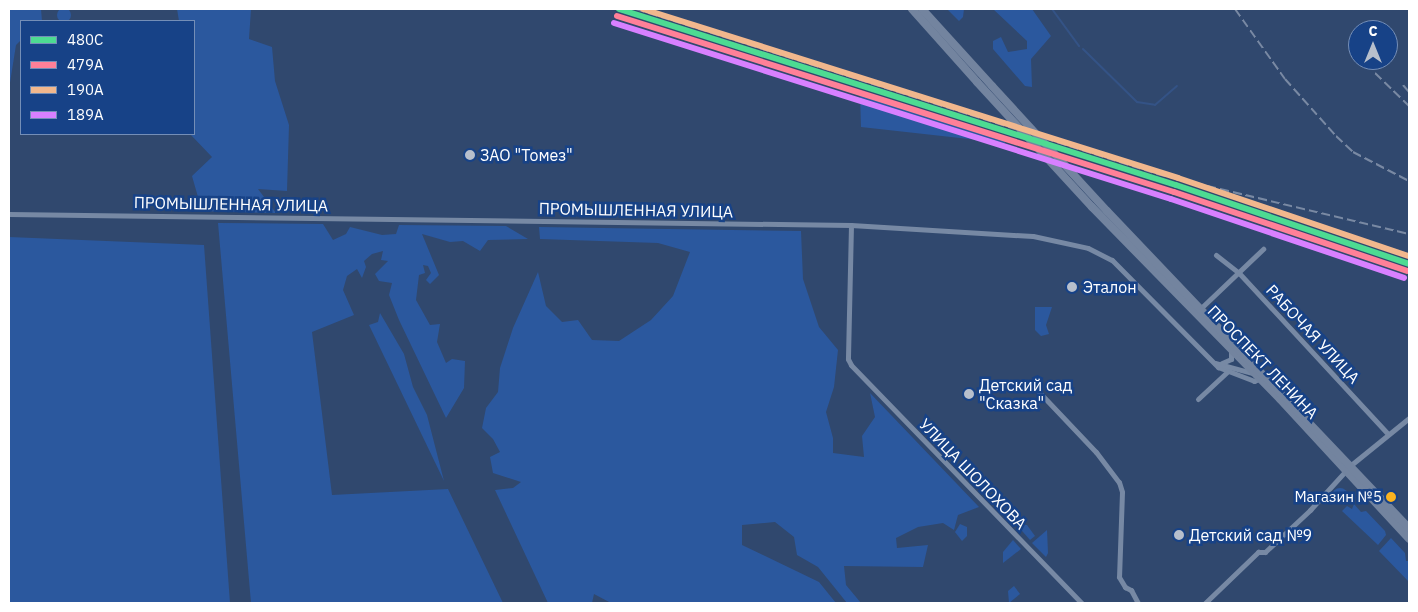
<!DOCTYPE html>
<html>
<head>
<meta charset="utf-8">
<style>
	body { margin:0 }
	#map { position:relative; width:1418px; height:612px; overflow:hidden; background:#30486e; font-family:"IBM Plex Sans",sans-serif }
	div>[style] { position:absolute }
	.green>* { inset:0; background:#2b589e }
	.round { border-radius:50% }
	.stream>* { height:2px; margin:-1px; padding:0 1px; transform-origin:1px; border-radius:1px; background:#345386 }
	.minor>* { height:5px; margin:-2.5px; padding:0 2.5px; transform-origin:2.5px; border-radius:2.5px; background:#7789a4 }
	.secondary>* { height:8px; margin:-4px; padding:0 4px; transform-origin:4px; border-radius:4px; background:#73849f }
	.rail>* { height:2px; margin-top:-1px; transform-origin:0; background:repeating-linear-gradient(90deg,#7989a3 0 9px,transparent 0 13px) }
	.secondary-bridge>* { height:8px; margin:-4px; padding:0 4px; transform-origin:4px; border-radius:4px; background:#73849f }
	.rail-1>* { height:6px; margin:-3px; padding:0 3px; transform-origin:3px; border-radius:3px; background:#4ddb92 }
	.rail-2>* { height:6px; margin:-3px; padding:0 3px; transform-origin:3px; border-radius:3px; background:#ff8098 }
	.rail-3>* { height:6px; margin:-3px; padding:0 3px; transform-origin:3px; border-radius:3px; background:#f1b78d }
	.rail-4>* { height:6px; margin:-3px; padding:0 3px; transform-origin:3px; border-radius:3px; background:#d880ff }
	.dots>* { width:14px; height:14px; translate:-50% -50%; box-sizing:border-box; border:2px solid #174287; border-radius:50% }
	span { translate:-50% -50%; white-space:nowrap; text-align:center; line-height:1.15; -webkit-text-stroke:5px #174287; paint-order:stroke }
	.bus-label { font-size:15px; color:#fff }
	.right { translate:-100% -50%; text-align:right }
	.poi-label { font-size:16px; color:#fff }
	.left { translate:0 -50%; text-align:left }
	.street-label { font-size:16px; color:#fff }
	.frame { position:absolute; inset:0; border:10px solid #fff; pointer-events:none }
	.legend { position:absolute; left:20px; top:20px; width:175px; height:115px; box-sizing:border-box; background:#174287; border:1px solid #748eb7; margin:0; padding:6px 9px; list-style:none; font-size:15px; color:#fff }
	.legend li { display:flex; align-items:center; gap:10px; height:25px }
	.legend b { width:25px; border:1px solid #748eb7 }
	.north { position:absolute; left:1348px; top:20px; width:50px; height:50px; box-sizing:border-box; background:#174287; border:1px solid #748eb7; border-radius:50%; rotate:0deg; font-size:14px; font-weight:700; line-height:20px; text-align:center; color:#fff }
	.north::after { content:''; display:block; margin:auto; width:18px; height:22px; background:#b7bfcc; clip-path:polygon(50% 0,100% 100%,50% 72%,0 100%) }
</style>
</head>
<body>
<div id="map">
	<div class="green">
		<div class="round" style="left:57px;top:8px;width:14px;height:14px"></div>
		<div style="clip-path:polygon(9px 9px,41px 9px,42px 21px,21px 21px,21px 40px,16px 45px,9px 89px)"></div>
		<div style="clip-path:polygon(177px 9px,251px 9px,249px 39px,272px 47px,275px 81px,289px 125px,287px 191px,258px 189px,276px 213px,197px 211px,198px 197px,192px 176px,212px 157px,190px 134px,194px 134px,194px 21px,179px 21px)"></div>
		<div style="clip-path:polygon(947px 9px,964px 9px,963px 17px,959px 21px)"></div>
		<div style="clip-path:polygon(993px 9px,1032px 9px,1051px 36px,1031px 59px,1032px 87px,1025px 86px,993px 49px,993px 41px,1001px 37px,1008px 52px,1027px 49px,1027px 41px)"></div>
		<div style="clip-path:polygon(860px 94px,1005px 139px,1005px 143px,861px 127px)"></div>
		<div style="clip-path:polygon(218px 223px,323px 224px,333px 240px,346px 234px,350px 227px,382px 235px,396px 234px,399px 225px,506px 226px,528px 239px,488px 240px,480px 251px,463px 241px,450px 242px,422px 234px,439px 275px,430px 284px,426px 280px,431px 273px,428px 266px,423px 265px,425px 273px,419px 275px,416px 300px,430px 325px,440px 324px,437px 342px,446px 363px,452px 359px,465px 361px,464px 388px,446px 418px,399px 320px,389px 295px,392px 283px,379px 281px,375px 274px,388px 261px,381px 260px,383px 251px,372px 254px,364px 261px,366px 267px,362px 278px,357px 269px,347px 276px,343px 290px,354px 315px,312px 332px,332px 495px,448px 489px,503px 603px,251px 603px)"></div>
		<div style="clip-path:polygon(539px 227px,801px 231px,803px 279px,819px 327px,838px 350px,834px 387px,826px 412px,833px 438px,833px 453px,864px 457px,862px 436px,875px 417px,870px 393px,979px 507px,958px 515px,954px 530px,943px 523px,918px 527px,896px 538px,897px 548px,928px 545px,923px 567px,844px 566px,846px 585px,861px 603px,847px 603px,818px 567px,797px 555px,794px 537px,775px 522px,742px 525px,742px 545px,819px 582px,836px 603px,611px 603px,594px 594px,592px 603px,548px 603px,495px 490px,513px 488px,521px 482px,493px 473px,490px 457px,500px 452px,493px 439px,482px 428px,486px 408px,498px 392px,500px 368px,513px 328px,538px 272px,546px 306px,562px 322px,578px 320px,592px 340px,619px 341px,651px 320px,673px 296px,690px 252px,658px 243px,540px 239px)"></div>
		<div style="clip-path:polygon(9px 237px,204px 245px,230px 603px,9px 603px)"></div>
		<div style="clip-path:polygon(1035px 307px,1052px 307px,1046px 325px,1049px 334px,1041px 336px,1035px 330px)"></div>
		<div style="clip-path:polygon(380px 313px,404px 354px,413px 387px,427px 415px,444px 481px,369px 325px,378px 322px)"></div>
		<div class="round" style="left:1332px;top:488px;width:16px;height:16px"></div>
		<div style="clip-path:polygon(1354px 504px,1361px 512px,1366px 511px,1385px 531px,1386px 535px,1378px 545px,1342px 511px,1347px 506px,1352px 509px)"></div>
		<div style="clip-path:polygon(960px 524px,967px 527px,967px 536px,962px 541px,955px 532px)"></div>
		<div style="clip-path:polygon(1016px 524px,1027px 525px,1035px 536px,1030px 540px)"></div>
		<div style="clip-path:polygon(1047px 530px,1048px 553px,1046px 557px,1032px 543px)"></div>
		<div style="clip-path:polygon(1391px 538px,1405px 553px,1406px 561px,1409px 561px,1409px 582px,1379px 551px)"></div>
		<div style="clip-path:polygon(1013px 540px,1021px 549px,1003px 563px,1003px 552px)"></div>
		<div style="clip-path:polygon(1014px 586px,1020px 594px,1009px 603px,1008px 591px)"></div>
	</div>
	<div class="stream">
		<div style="left:1052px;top:9px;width:46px;rotate:53.9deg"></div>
		<div style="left:1083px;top:49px;width:76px;rotate:44.5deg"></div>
		<div style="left:1137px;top:102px;width:18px;rotate:9deg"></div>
		<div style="left:1155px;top:105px;width:29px;rotate:-41deg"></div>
	</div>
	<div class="minor">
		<div style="left:9px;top:214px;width:842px;rotate:0.75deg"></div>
		<div style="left:851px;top:225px;width:182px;rotate:3.5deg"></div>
		<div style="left:1033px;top:236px;width:56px;rotate:12.3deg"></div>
		<div style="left:1088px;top:248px;width:27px;rotate:27deg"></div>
		<div style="left:1112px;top:260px;width:151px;rotate:45.3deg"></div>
		<div style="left:1218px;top:367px;width:39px;rotate:21deg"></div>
		<div style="left:1254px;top:381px;width:9px;rotate:-21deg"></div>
		<div style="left:851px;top:225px;width:134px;rotate:91.3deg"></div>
		<div style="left:848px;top:359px;width:7px;rotate:63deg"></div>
		<div style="left:851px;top:365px;width:332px;rotate:45.9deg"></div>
		<div style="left:1216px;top:255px;width:29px;rotate:38deg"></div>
		<div style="left:1239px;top:273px;width:219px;rotate:47.2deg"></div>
		<div style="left:1201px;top:308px;width:86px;rotate:-43.6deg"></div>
		<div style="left:1215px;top:363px;width:39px;rotate:15deg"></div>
		<div style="left:1222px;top:363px;width:10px;rotate:-24deg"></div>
		<div style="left:1231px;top:359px;width:10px;rotate:-90deg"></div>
		<div style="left:1039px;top:392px;width:83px;rotate:46.5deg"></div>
		<div style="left:1096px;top:452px;width:38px;rotate:53deg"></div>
		<div style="left:1119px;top:482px;width:10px;rotate:73deg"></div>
		<div style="left:1122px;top:492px;width:85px;rotate:92deg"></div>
		<div style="left:1119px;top:577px;width:12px;rotate:59deg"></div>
		<div style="left:1125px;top:587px;width:7px;rotate:27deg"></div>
		<div style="left:1131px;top:590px;width:15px;rotate:62deg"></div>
		<div style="left:1198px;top:399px;width:40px;rotate:-43deg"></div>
		<div style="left:1205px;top:603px;width:74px;rotate:-43.9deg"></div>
		<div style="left:1258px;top:552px;width:7px"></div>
		<div style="left:1265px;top:552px;width:62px;rotate:-43deg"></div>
		<div style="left:1310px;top:510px;width:61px;rotate:-47.7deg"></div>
		<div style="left:1351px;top:465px;width:75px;rotate:-39deg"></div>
	</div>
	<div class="secondary">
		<div style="left:912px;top:9px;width:98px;rotate:48.3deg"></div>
		<div style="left:922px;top:9px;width:104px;rotate:47.7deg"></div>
		<div style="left:1092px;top:207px;width:269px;rotate:45.6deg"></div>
		<div style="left:1280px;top:399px;width:190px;rotate:47.3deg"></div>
		<div style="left:1107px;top:211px;width:438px;rotate:46.4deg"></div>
	</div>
	<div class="rail">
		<div style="left:636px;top:9px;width:547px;rotate:17.57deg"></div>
		<div style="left:1157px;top:174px;width:259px;rotate:13.4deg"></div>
		<div style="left:1235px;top:9px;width:86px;rotate:54.5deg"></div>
		<div style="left:1285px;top:79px;width:76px;rotate:48.2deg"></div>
		<div style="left:1336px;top:136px;width:23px;rotate:43deg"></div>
		<div style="left:1353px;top:152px;width:63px;rotate:27.4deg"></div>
		<div style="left:1375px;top:73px;width:47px;rotate:44.1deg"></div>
		<div style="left:1403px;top:85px;width:9px;rotate:49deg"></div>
	</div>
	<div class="secondary-bridge">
		<div style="left:977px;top:82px;width:170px;rotate:47.4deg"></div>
		<div style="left:992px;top:86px;width:170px;rotate:47.4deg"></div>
	</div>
	<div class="rail-1">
		<div style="left:619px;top:9px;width:584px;rotate:17.54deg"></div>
		<div style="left:1176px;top:185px;width:246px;rotate:18.7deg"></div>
	</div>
	<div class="rail-2">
		<div style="left:617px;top:16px;width:584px;rotate:17.54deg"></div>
		<div style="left:1174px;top:192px;width:246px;rotate:18.7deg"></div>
	</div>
	<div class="rail-3">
		<div style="left:643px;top:9px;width:561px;rotate:17.53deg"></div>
		<div style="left:1178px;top:178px;width:244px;rotate:18.7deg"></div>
	</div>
	<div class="rail-4">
		<div style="left:614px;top:23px;width:584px;rotate:17.54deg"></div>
		<div style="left:1171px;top:199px;width:246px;rotate:18.7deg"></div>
	</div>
	<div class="dots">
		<div style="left:470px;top:155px;background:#b7bfcc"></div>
		<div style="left:1072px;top:287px;background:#b7bfcc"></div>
		<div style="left:969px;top:394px;background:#b7bfcc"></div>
		<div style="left:1391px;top:497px;background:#f9b220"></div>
		<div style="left:1179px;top:535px;background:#b7bfcc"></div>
	</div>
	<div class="bus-label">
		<span class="right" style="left:1382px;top:497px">Магазин №5</span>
	</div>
	<div class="poi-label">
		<span class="left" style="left:480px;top:155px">ЗАО "Томез"</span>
		<span class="left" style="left:1083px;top:287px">Эталон</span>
		<span class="left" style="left:979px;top:394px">Детский сад<br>"Сказка"</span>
		<span class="left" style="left:1189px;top:535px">Детский сад №9</span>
	</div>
	<div class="street-label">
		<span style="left:231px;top:204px;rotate:1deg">ПРОМЫШЛЕННАЯ УЛИЦА</span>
		<span style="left:636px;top:210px;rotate:1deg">ПРОМЫШЛЕННАЯ УЛИЦА</span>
		<span style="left:1313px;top:334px;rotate:47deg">РАБОЧАЯ УЛИЦА</span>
		<span style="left:1263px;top:362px;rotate:46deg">ПРОСПЕКТ ЛЕНИНА</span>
		<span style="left:973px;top:474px;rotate:46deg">УЛИЦА ШОЛОХОВА</span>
	</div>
	<div class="frame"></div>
	<ul class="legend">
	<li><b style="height:6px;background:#4ddb92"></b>480С</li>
	<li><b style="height:6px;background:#ff8098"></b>479А</li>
	<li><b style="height:6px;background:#f1b78d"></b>190А</li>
	<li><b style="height:6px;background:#d880ff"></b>189А</li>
	</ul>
	<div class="north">С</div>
</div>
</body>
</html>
